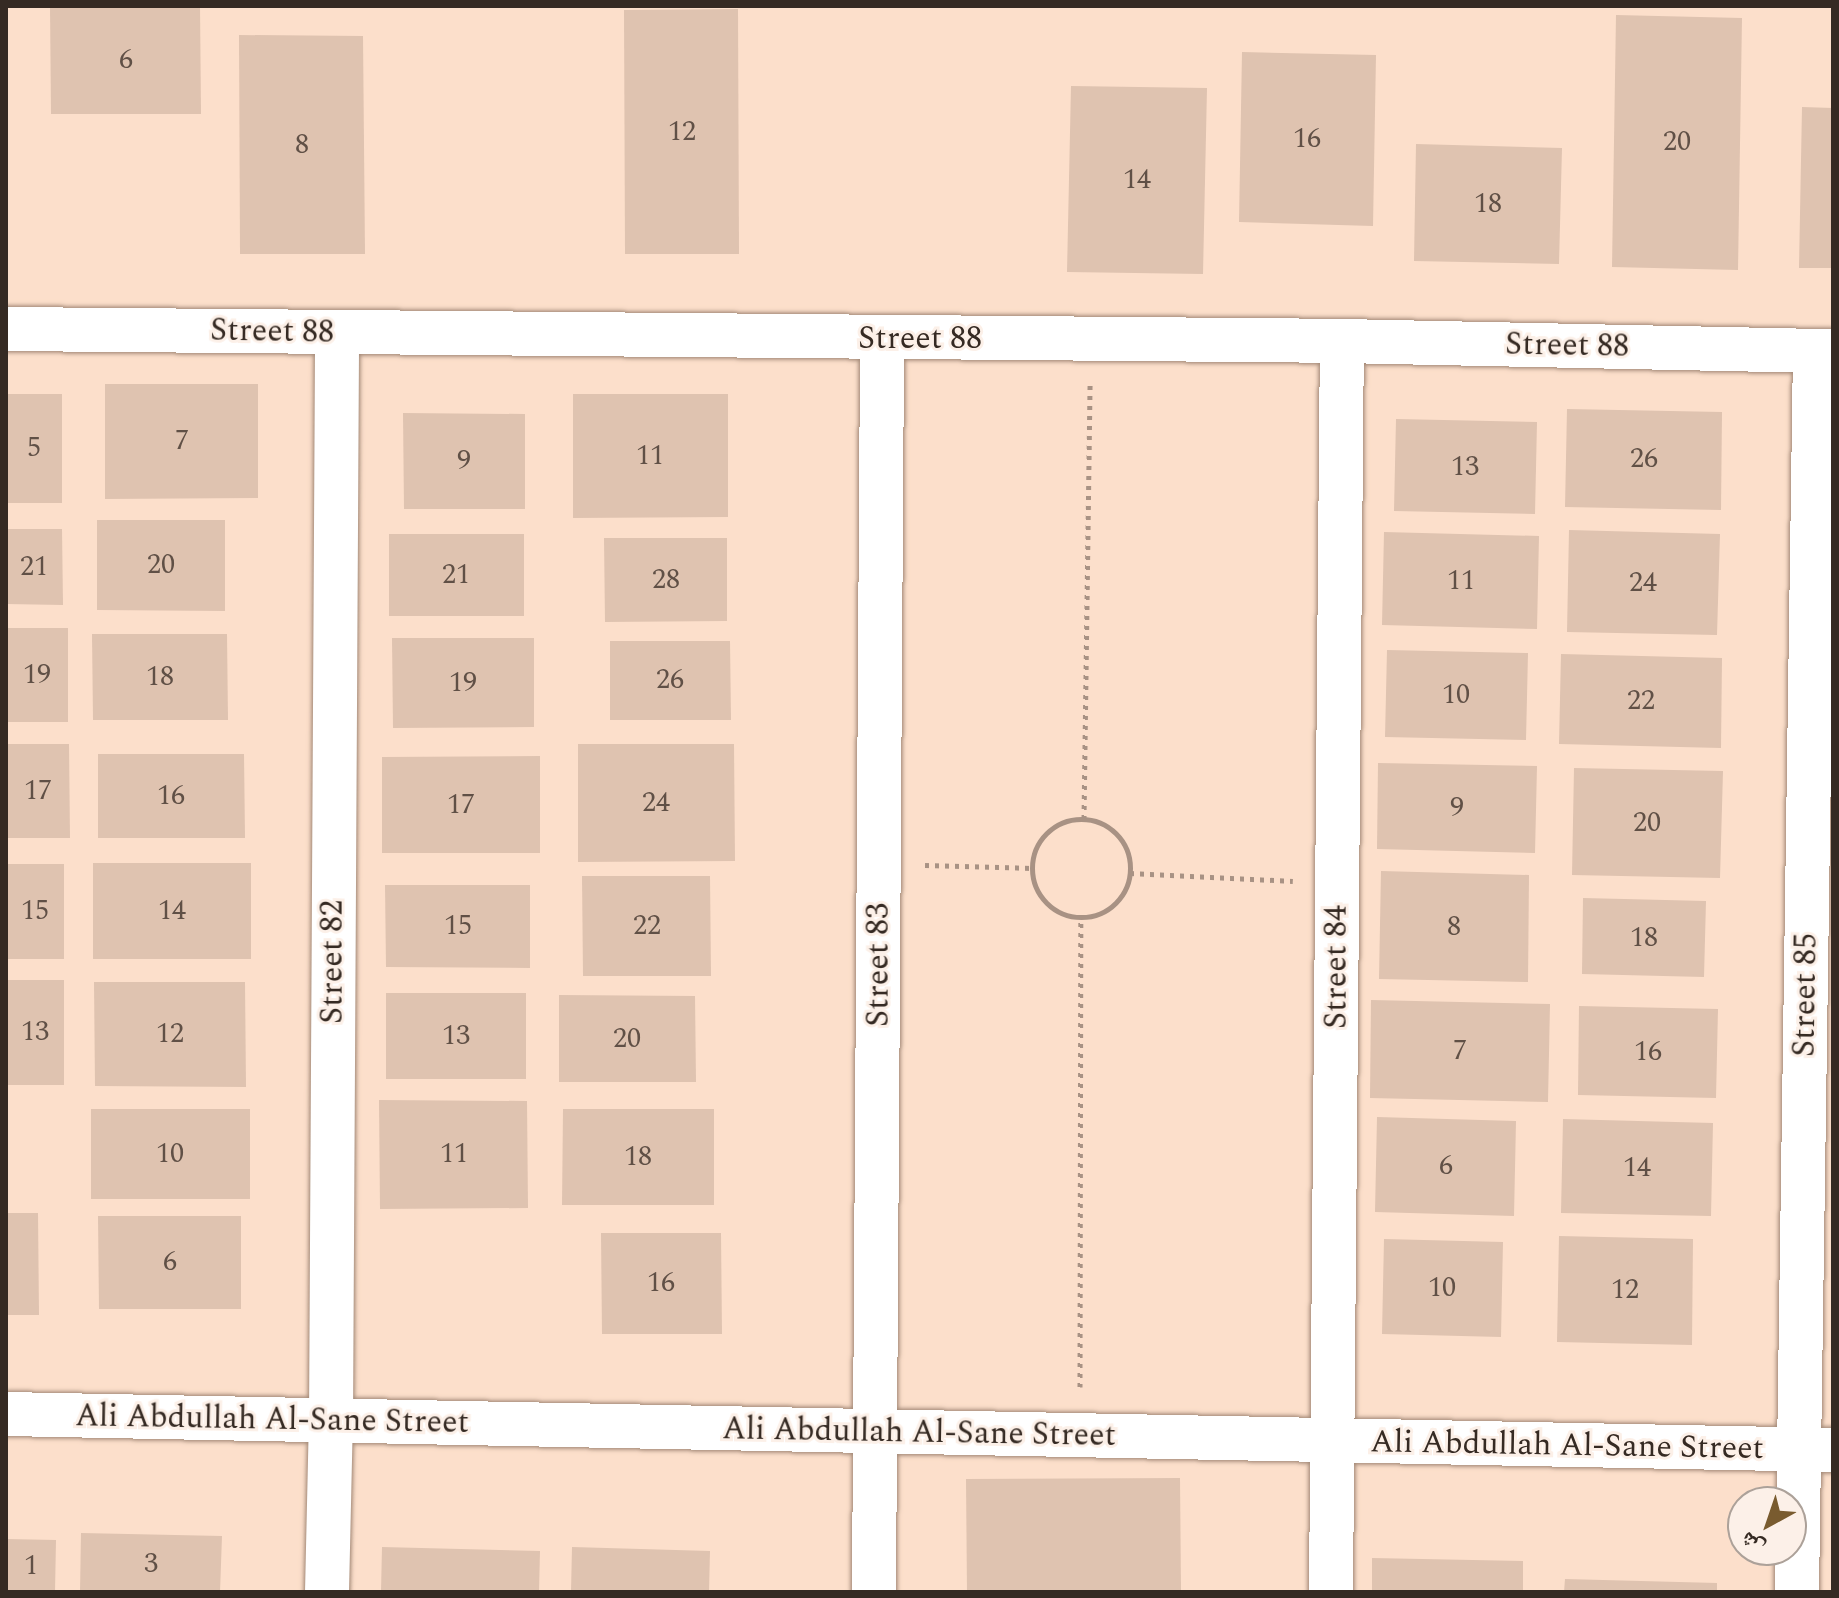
<!DOCTYPE html>
<html>
<head>
<meta charset="utf-8">
<style>
	body { margin:0 }
	#map { position:relative; width:1839px; height:1598px; overflow:hidden; background:#fcdfcb; font-family:Spectral,"Noto Naskh Arabic",serif }
	div>[style] { position:absolute }
	.building>* { inset:0; background:#dfc3b0 }
	.path>* { height:5px; margin-top:-2.5px; transform-origin:0; background:repeating-linear-gradient(90deg,#a89284 0 4px,transparent 0 10px) }
	.path>.ring { margin:-2.5px; padding:0; box-sizing:content-box; background:none; border:5px solid #a89284; border-radius:50% }
	.roads { filter:drop-shadow(0 0 2px #a38977) drop-shadow(0 0 2px #a38977) }
	.minor>* { height:44px; margin:-22px; padding:0 22px; transform-origin:22px; border-radius:22px; background:#fff }
	span { translate:-50% -50%; white-space:nowrap; text-align:center; line-height:1.15; -webkit-text-stroke:6px #fcf0e8; paint-order:stroke }
	.number-label { font-size:28px; color:#605046 }
	.number-label span { -webkit-text-stroke-width:0 }
	.street-label { font-size:32px; color:#352a23 }
	.frame { position:absolute; inset:0; border:8px solid #352a23; pointer-events:none }
	.north { position:absolute; left:1727px; top:1486px; width:80px; height:80px; box-sizing:border-box; background:#fcf0e8; border:2px solid #aca199; border-radius:50%; rotate:220deg; font-size:22px; font-weight:700; line-height:32px; text-align:center; color:#352a23 }
	.north::after { content:''; display:block; margin:auto; width:28px; height:36px; background:#795b2f; clip-path:polygon(50% 0,100% 100%,50% 72%,0 100%) }
</style>
</head>
<body>
<div id="map">
	<div class="building">
		<div style="clip-path:polygon(50px 6px,200px 6px,201px 114px,51px 114px)"></div>
		<div style="clip-path:polygon(738px 9px,739px 254px,625px 254px,624px 10px)"></div>
		<div style="clip-path:polygon(1616px 15px,1742px 18px,1738px 270px,1612px 267px)"></div>
		<div style="clip-path:polygon(239px 35px,363px 36px,365px 254px,240px 254px)"></div>
		<div style="clip-path:polygon(1242px 52px,1376px 55px,1373px 226px,1239px 222px)"></div>
		<div style="clip-path:polygon(1071px 86px,1207px 88px,1203px 274px,1067px 272px)"></div>
		<div style="clip-path:polygon(1802px 107px,1833px 108px,1833px 268px,1799px 268px)"></div>
		<div style="clip-path:polygon(1416px 144px,1562px 148px,1559px 264px,1414px 261px)"></div>
		<div style="clip-path:polygon(105px 384px,258px 384px,258px 498px,105px 499px)"></div>
		<div style="clip-path:polygon(6px 394px,62px 394px,62px 503px,6px 503px)"></div>
		<div style="clip-path:polygon(573px 394px,728px 394px,728px 517px,573px 518px)"></div>
		<div style="clip-path:polygon(1567px 409px,1722px 412px,1721px 510px,1565px 507px)"></div>
		<div style="clip-path:polygon(403px 413px,525px 414px,525px 509px,404px 509px)"></div>
		<div style="clip-path:polygon(1396px 419px,1537px 422px,1535px 514px,1394px 511px)"></div>
		<div style="clip-path:polygon(97px 520px,225px 520px,225px 611px,97px 610px)"></div>
		<div style="clip-path:polygon(6px 529px,62px 529px,63px 605px,6px 604px)"></div>
		<div style="clip-path:polygon(1569px 530px,1720px 534px,1717px 635px,1567px 632px)"></div>
		<div style="clip-path:polygon(1384px 532px,1539px 536px,1537px 629px,1382px 625px)"></div>
		<div style="clip-path:polygon(389px 534px,524px 534px,524px 616px,389px 616px)"></div>
		<div style="clip-path:polygon(604px 538px,727px 538px,727px 621px,605px 622px)"></div>
		<div style="clip-path:polygon(6px 628px,68px 628px,68px 722px,6px 722px)"></div>
		<div style="clip-path:polygon(92px 634px,227px 634px,228px 720px,93px 720px)"></div>
		<div style="clip-path:polygon(392px 638px,534px 638px,534px 727px,393px 728px)"></div>
		<div style="clip-path:polygon(610px 641px,730px 641px,731px 720px,610px 720px)"></div>
		<div style="clip-path:polygon(1387px 650px,1528px 653px,1526px 740px,1385px 737px)"></div>
		<div style="clip-path:polygon(1561px 654px,1722px 658px,1721px 748px,1559px 744px)"></div>
		<div style="clip-path:polygon(6px 744px,69px 744px,70px 838px,6px 838px)"></div>
		<div style="clip-path:polygon(578px 744px,734px 744px,735px 861px,578px 862px)"></div>
		<div style="clip-path:polygon(98px 754px,244px 754px,245px 838px,98px 838px)"></div>
		<div style="clip-path:polygon(540px 756px,540px 853px,382px 853px,382px 757px)"></div>
		<div style="clip-path:polygon(1378px 763px,1537px 766px,1535px 853px,1377px 849px)"></div>
		<div style="clip-path:polygon(1574px 768px,1723px 771px,1720px 878px,1572px 875px)"></div>
		<div style="clip-path:polygon(93px 863px,251px 863px,251px 959px,93px 959px)"></div>
		<div style="clip-path:polygon(6px 864px,64px 864px,64px 959px,6px 959px)"></div>
		<div style="clip-path:polygon(1381px 871px,1529px 875px,1528px 982px,1379px 979px)"></div>
		<div style="clip-path:polygon(582px 876px,710px 876px,711px 976px,583px 976px)"></div>
		<div style="clip-path:polygon(385px 885px,530px 885px,530px 968px,386px 967px)"></div>
		<div style="clip-path:polygon(1583px 898px,1706px 901px,1704px 977px,1582px 974px)"></div>
		<div style="clip-path:polygon(6px 980px,64px 980px,64px 1085px,6px 1085px)"></div>
		<div style="clip-path:polygon(94px 982px,245px 982px,246px 1087px,95px 1086px)"></div>
		<div style="clip-path:polygon(386px 993px,526px 993px,526px 1079px,386px 1079px)"></div>
		<div style="clip-path:polygon(559px 995px,695px 996px,696px 1082px,559px 1082px)"></div>
		<div style="clip-path:polygon(1371px 1000px,1550px 1004px,1548px 1102px,1370px 1098px)"></div>
		<div style="clip-path:polygon(1579px 1006px,1718px 1009px,1716px 1098px,1578px 1095px)"></div>
		<div style="clip-path:polygon(379px 1100px,527px 1101px,528px 1208px,380px 1209px)"></div>
		<div style="clip-path:polygon(91px 1109px,250px 1109px,250px 1199px,91px 1199px)"></div>
		<div style="clip-path:polygon(563px 1109px,714px 1109px,714px 1205px,562px 1205px)"></div>
		<div style="clip-path:polygon(1377px 1117px,1516px 1121px,1514px 1216px,1375px 1212px)"></div>
		<div style="clip-path:polygon(1563px 1119px,1713px 1123px,1711px 1216px,1561px 1213px)"></div>
		<div style="clip-path:polygon(6px 1213px,38px 1213px,39px 1315px,6px 1315px)"></div>
		<div style="clip-path:polygon(98px 1216px,241px 1216px,241px 1309px,99px 1309px)"></div>
		<div style="clip-path:polygon(601px 1233px,721px 1233px,722px 1334px,602px 1334px)"></div>
		<div style="clip-path:polygon(1559px 1236px,1693px 1239px,1692px 1345px,1557px 1342px)"></div>
		<div style="clip-path:polygon(1384px 1239px,1503px 1242px,1501px 1337px,1382px 1334px)"></div>
		<div style="clip-path:polygon(1180px 1478px,1181px 1592px,967px 1592px,966px 1479px)"></div>
		<div style="clip-path:polygon(81px 1533px,222px 1536px,220px 1592px,80px 1592px)"></div>
		<div style="clip-path:polygon(6px 1539px,56px 1540px,55px 1592px,6px 1592px)"></div>
		<div style="clip-path:polygon(382px 1547px,540px 1551px,539px 1592px,381px 1592px)"></div>
		<div style="clip-path:polygon(572px 1547px,710px 1551px,709px 1592px,571px 1592px)"></div>
		<div style="clip-path:polygon(1372px 1558px,1523px 1561px,1523px 1592px,1372px 1592px)"></div>
		<div style="clip-path:polygon(1565px 1579px,1717px 1583px,1717px 1592px,1564px 1592px)"></div>
	</div>
	<div class="path">
		<div style="left:1084px;top:819px;width:435px;rotate:-89.2deg"></div>
		<div class="ring" style="left:1032px;top:819px;width:93px;height:93px"></div>
		<div style="left:925px;top:865px;width:107px;rotate:1.6deg"></div>
		<div style="left:1130px;top:873px;width:163px;rotate:2.8deg"></div>
		<div style="left:1080px;top:1387px;width:470px;rotate:-89.9deg"></div>
	</div>
	<div class="roads">
		<div class="minor">
			<div style="left:6px;top:329px;width:1336px;rotate:0.51deg"></div>
			<div style="left:1342px;top:341px;width:491px;rotate:1.2deg"></div>
			<div style="left:6px;top:1414px;width:1827px;rotate:1.13deg"></div>
			<div style="left:327px;top:1592px;width:170px;rotate:-88.7deg"></div>
			<div style="left:331px;top:1422px;width:1089px;rotate:-89.68deg"></div>
			<div style="left:874px;top:1592px;width:1253px;rotate:-89.63deg"></div>
			<div style="left:1331px;top:1592px;width:1251px;rotate:-89.5deg"></div>
			<div style="left:1797px;top:1592px;width:1241px;rotate:-89.17deg"></div>
		</div>
	</div>
	<div class="number-label">
		<span style="left:126px;top:60px">6</span>
		<span style="left:682px;top:132px">12</span>
		<span style="left:1307px;top:139px">16</span>
		<span style="left:1677px;top:142px">20</span>
		<span style="left:302px;top:145px">8</span>
		<span style="left:1137px;top:180px">14</span>
		<span style="left:1488px;top:204px">18</span>
		<span style="left:182px;top:441px">7</span>
		<span style="left:34px;top:448px">5</span>
		<span style="left:650px;top:456px">11</span>
		<span style="left:1644px;top:459px">26</span>
		<span style="left:464px;top:461px">9</span>
		<span style="left:1465px;top:467px">13</span>
		<span style="left:161px;top:565px">20</span>
		<span style="left:34px;top:567px">21</span>
		<span style="left:456px;top:575px">21</span>
		<span style="left:666px;top:580px">28</span>
		<span style="left:1461px;top:581px">11</span>
		<span style="left:1643px;top:583px">24</span>
		<span style="left:37px;top:675px">19</span>
		<span style="left:160px;top:677px">18</span>
		<span style="left:670px;top:680px">26</span>
		<span style="left:463px;top:683px">19</span>
		<span style="left:1456px;top:695px">10</span>
		<span style="left:1641px;top:701px">22</span>
		<span style="left:38px;top:791px">17</span>
		<span style="left:171px;top:796px">16</span>
		<span style="left:656px;top:803px">24</span>
		<span style="left:461px;top:805px">17</span>
		<span style="left:1457px;top:808px">9</span>
		<span style="left:1647px;top:823px">20</span>
		<span style="left:35px;top:911px">15</span>
		<span style="left:172px;top:911px">14</span>
		<span style="left:458px;top:926px">15</span>
		<span style="left:647px;top:926px">22</span>
		<span style="left:1454px;top:927px">8</span>
		<span style="left:1644px;top:938px">18</span>
		<span style="left:35px;top:1032px">13</span>
		<span style="left:170px;top:1034px">12</span>
		<span style="left:456px;top:1036px">13</span>
		<span style="left:627px;top:1039px">20</span>
		<span style="left:1460px;top:1051px">7</span>
		<span style="left:1648px;top:1052px">16</span>
		<span style="left:170px;top:1154px">10</span>
		<span style="left:454px;top:1154px">11</span>
		<span style="left:638px;top:1157px">18</span>
		<span style="left:1446px;top:1166px">6</span>
		<span style="left:1637px;top:1168px">14</span>
		<span style="left:170px;top:1262px">6</span>
		<span style="left:661px;top:1283px">16</span>
		<span style="left:1442px;top:1288px">10</span>
		<span style="left:1625px;top:1290px">12</span>
		<span style="left:151px;top:1564px">3</span>
		<span style="left:31px;top:1566px">1</span>
	</div>
	<div class="street-label">
		<span style="left:272px;top:332px;rotate:1deg">Street 88</span>
		<span style="left:920px;top:339px">Street 88</span>
		<span style="left:1567px;top:346px;rotate:1deg">Street 88</span>
		<span style="left:333px;top:962px;rotate:-90deg">Street 82</span>
		<span style="left:879px;top:965px;rotate:-90deg">Street 83</span>
		<span style="left:1337px;top:967px;rotate:-90deg">Street 84</span>
		<span style="left:1806px;top:995px;rotate:-89deg">Street 85</span>
		<span style="left:272px;top:1420px;rotate:1deg">Ali Abdullah Al-Sane Street</span>
		<span style="left:919px;top:1433px;rotate:1deg">Ali Abdullah Al-Sane Street</span>
		<span style="left:1567px;top:1446px;rotate:1deg">Ali Abdullah Al-Sane Street</span>
	</div>
	<div class="frame"></div>
	<div class="north">ش</div>
</div>
</body>
</html>
